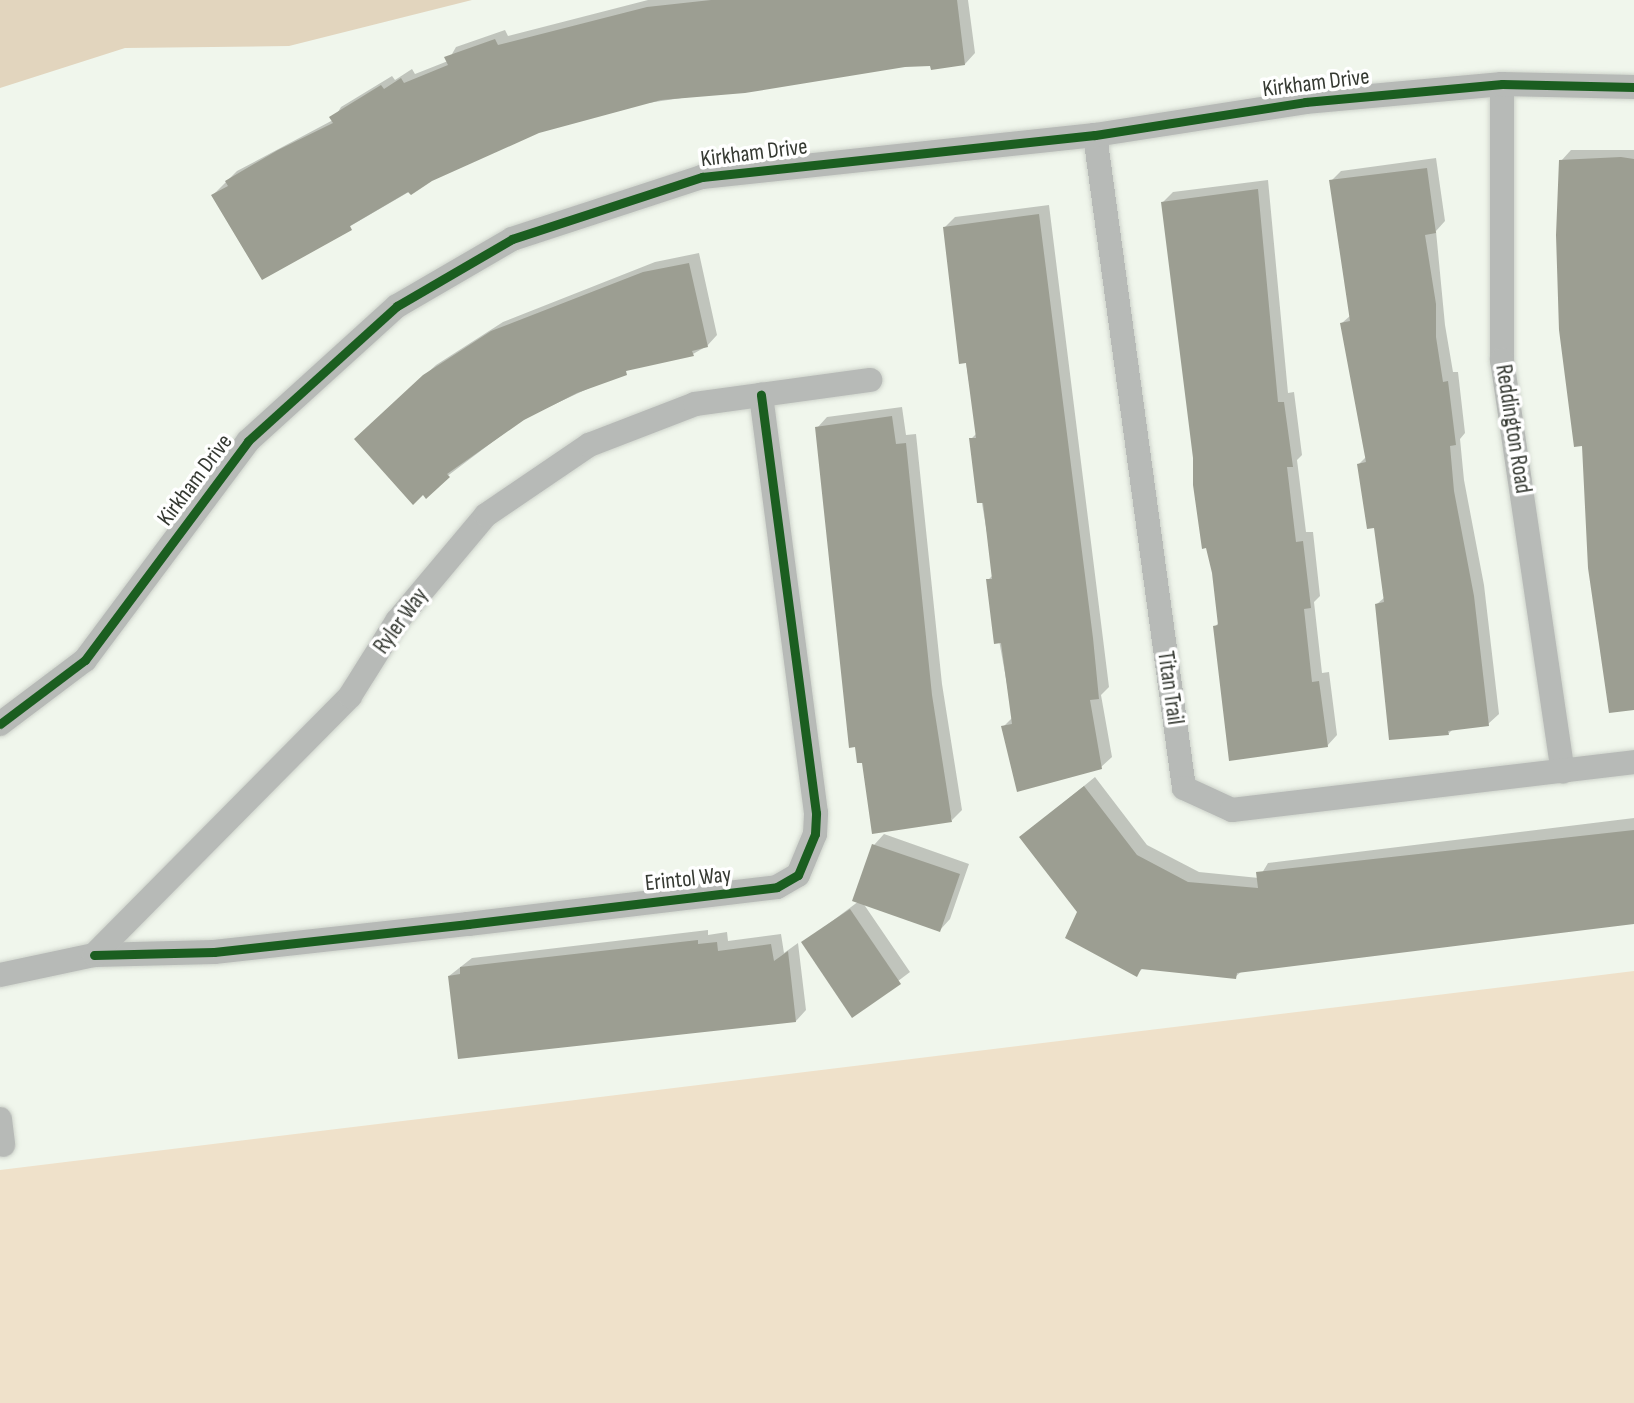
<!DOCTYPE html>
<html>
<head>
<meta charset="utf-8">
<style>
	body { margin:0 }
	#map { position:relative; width:1634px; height:1403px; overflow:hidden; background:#f0f6ec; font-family:"Sofia Sans Condensed",sans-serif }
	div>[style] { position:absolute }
	.green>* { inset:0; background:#efe1ca }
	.forest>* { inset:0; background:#e2d5be }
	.shadow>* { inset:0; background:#0003 }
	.building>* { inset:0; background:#9c9e92 }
	.roads { filter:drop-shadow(0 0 2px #ced3cb) drop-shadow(0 0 2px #ced3cb) }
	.minor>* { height:24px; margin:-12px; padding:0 12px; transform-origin:12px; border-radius:12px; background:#b7bab7 }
	.cycleway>* { height:9px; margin:-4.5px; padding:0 4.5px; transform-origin:4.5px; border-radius:4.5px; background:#1b5e20 }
	span { translate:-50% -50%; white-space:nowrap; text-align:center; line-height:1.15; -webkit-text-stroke:7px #fff; paint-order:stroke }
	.street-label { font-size:23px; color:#353932 }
</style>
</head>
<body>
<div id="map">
	<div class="green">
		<div style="clip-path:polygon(1634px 971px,1634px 1403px,0 1403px,0 1170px)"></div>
	</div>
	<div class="forest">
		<div style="clip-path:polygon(0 0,472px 0,289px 46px,125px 48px,0 88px)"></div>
	</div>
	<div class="shadow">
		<div style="clip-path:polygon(648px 0,968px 0,975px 53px,965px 64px,905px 65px,621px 107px,538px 131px,431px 179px,263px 277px,213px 195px,237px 171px,333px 120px,341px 107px,392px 76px,395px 80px,412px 69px,415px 74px,448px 61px,456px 47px,505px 30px,508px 36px)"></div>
		<div style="clip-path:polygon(1571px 150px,1634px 150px,1634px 708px,1584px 444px,1561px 161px)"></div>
		<div style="clip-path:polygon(1436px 158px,1445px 221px,1436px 231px,1445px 325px,1453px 372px,1458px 372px,1465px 433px,1460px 439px,1464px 480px,1484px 585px,1499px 714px,1488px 724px,1453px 729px,1448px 734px,1377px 604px,1385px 597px,1375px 526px,1359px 464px,1367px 456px,1342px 323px,1351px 315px,1331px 181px,1341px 171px)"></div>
		<div style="clip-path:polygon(1268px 180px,1288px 393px,1294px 392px,1302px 455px,1297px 460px,1306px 532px,1313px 532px,1320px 596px,1314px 602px,1322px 673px,1329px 672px,1337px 735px,1327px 746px,1215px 627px,1219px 622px,1214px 573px,1163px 202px,1173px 192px)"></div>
		<div style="clip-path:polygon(1049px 205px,1109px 687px,1101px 695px,1112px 757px,1101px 767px,1003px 727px,1013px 717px,988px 580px,994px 574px,971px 439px,977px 433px,945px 227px,955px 217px)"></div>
		<div style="clip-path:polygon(699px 253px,717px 335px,707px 346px,693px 354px,632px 368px,523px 419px,413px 502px,366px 429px,436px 365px,503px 322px,655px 262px)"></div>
		<div style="clip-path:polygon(902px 407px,906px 435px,916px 434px,942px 684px,962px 810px,952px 820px,817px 428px,827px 417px)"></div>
		<div style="clip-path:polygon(1095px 777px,1147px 845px,1199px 872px,1259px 878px,1268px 863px,1634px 818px,1634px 923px,1242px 971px,1235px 977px,1144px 967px,1136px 975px,1021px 837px)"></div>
		<div style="clip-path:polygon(884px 834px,969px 864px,950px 919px,940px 930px,863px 903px,910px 972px,853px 1015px,803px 943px,859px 901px,854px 900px,874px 845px)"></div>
		<div style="clip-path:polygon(708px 930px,708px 935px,727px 932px,728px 941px,781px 934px,784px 953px,798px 943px,806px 1010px,796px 1021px,449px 976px,472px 958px)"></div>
	</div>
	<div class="building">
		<div style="clip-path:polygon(711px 0,957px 0,965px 65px,931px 70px,930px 66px,905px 67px,745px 93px,661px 100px,539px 133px,432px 181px,411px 195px,408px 192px,350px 226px,352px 230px,262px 280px,211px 195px,228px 186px,225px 181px,278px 150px,333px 123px,329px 117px,381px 85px,384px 89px,401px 78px,404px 83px,448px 65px,444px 57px,495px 39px,498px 45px,647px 7px)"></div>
		<div style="clip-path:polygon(1621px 157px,1634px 159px,1634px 710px,1609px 713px,1588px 568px,1582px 446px,1574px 447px,1559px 330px,1556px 235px,1559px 160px)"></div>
		<div style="clip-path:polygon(1427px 168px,1436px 233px,1425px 235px,1436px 304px,1436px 337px,1443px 382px,1448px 381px,1456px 445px,1450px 446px,1454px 491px,1474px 596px,1489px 726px,1448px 731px,1449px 735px,1389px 740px,1375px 604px,1384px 602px,1374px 528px,1367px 529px,1357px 464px,1366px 462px,1340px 323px,1350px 321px,1329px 180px)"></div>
		<div style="clip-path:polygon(1258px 189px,1278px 402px,1284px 402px,1293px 467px,1287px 467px,1296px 542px,1303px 541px,1311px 608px,1304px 609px,1312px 682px,1319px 681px,1328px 747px,1229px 761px,1213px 626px,1218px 625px,1212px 573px,1206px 548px,1202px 549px,1193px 485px,1193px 458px,1161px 202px)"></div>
		<div style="clip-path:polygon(1039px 214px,1093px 638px,1099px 699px,1090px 700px,1102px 769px,1017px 792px,1001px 726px,1012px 724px,1001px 643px,994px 644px,986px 579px,992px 579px,983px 503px,977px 503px,969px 438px,976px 438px,966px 363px,959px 364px,943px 227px)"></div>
		<div style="clip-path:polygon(689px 263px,708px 347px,692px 351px,694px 356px,626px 371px,627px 375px,577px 393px,524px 420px,447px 474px,450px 477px,426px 499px,423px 495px,413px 505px,354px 439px,423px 375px,491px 331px,643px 272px)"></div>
		<div style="clip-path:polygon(892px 416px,896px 444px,906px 443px,932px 695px,952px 822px,872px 834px,862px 763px,857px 763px,855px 747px,849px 748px,815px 427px)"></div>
		<div style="clip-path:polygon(1084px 786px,1137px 855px,1188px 882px,1258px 888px,1256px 872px,1634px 830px,1634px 924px,1237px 973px,1236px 979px,1141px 969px,1137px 977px,1065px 938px,1077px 912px,1019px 837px)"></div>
		<div style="clip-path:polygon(872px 844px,960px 874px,940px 932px,852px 901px)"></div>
		<div style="clip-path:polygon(850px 909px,901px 984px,852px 1018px,801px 942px)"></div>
		<div style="clip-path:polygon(698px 940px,698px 944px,717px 942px,718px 951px,771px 944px,774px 961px,788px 951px,796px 1022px,458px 1059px,448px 976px,460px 974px,460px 967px)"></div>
	</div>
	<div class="roads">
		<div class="minor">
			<div style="left:1502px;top:84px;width:276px;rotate:90deg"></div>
			<div style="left:1502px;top:360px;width:416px;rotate:81.6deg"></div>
			<div style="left:1095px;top:135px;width:659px;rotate:82.24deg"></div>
			<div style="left:1184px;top:788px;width:53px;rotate:24.6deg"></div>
			<div style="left:1232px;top:810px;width:405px;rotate:-6.8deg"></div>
			<div style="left:0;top:724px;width:106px;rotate:-37deg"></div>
			<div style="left:85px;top:660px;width:273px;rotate:-53.3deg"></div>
			<div style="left:248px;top:441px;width:201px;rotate:-42.2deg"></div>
			<div style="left:397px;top:306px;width:133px;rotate:-30.2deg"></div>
			<div style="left:512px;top:239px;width:200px;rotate:-18.1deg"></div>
			<div style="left:702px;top:177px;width:395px;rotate:-6.1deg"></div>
			<div style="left:1095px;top:135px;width:213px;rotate:-8.9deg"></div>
			<div style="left:1305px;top:102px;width:198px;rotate:-5.2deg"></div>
			<div style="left:1502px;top:84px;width:132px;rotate:1.3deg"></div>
			<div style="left:94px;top:955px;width:120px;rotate:-1.4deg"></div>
			<div style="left:214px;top:952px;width:256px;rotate:-6.3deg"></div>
			<div style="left:468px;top:924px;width:311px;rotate:-6.8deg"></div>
			<div style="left:777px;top:887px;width:24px;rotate:-30deg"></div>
			<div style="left:798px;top:875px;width:44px;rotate:-67.5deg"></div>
			<div style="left:815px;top:834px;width:21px;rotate:-87deg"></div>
			<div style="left:816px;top:813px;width:422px;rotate:-97.5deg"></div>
			<div style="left:0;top:975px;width:96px;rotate:-12deg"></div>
			<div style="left:94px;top:955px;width:364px;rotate:-45.3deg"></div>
			<div style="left:350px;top:696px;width:89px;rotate:-57.9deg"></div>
			<div style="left:397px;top:621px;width:138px;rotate:-50deg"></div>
			<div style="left:486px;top:515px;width:125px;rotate:-34.2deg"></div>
			<div style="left:589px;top:445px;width:114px;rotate:-21.1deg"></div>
			<div style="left:695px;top:404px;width:177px;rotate:-7.8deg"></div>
			<div style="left:0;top:1119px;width:26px;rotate:83deg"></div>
		</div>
	</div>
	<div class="cycleway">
		<div style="left:0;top:724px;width:106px;rotate:-37deg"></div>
		<div style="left:85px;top:660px;width:273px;rotate:-53.3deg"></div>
		<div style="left:248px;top:441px;width:201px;rotate:-42.2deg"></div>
		<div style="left:397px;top:306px;width:133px;rotate:-30.2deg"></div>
		<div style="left:512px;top:239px;width:200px;rotate:-18.1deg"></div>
		<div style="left:702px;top:177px;width:395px;rotate:-6.1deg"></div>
		<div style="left:1095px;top:135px;width:213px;rotate:-8.9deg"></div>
		<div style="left:1305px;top:102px;width:198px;rotate:-5.2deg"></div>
		<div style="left:1502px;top:84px;width:132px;rotate:1.3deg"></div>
		<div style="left:94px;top:955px;width:120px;rotate:-1.4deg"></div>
		<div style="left:214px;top:952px;width:256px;rotate:-6.3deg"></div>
		<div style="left:468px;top:924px;width:311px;rotate:-6.8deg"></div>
		<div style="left:777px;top:887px;width:24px;rotate:-30deg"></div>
		<div style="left:798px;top:875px;width:44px;rotate:-67.5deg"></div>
		<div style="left:815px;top:834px;width:21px;rotate:-87deg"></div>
		<div style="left:816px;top:813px;width:422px;rotate:-97.5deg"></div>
	</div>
	<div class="street-label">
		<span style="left:1316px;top:83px;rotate:-7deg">Kirkham Drive</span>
		<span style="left:754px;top:153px;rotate:-7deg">Kirkham Drive</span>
		<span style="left:1513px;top:429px;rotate:81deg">Reddington Road</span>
		<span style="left:195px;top:480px;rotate:-53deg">Kirkham Drive</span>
		<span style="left:401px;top:621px;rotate:-54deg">Ryler Way</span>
		<span style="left:1170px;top:688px;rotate:82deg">Titan Trail</span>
		<span style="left:688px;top:879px;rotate:-6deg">Erintol Way</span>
	</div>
</div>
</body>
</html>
